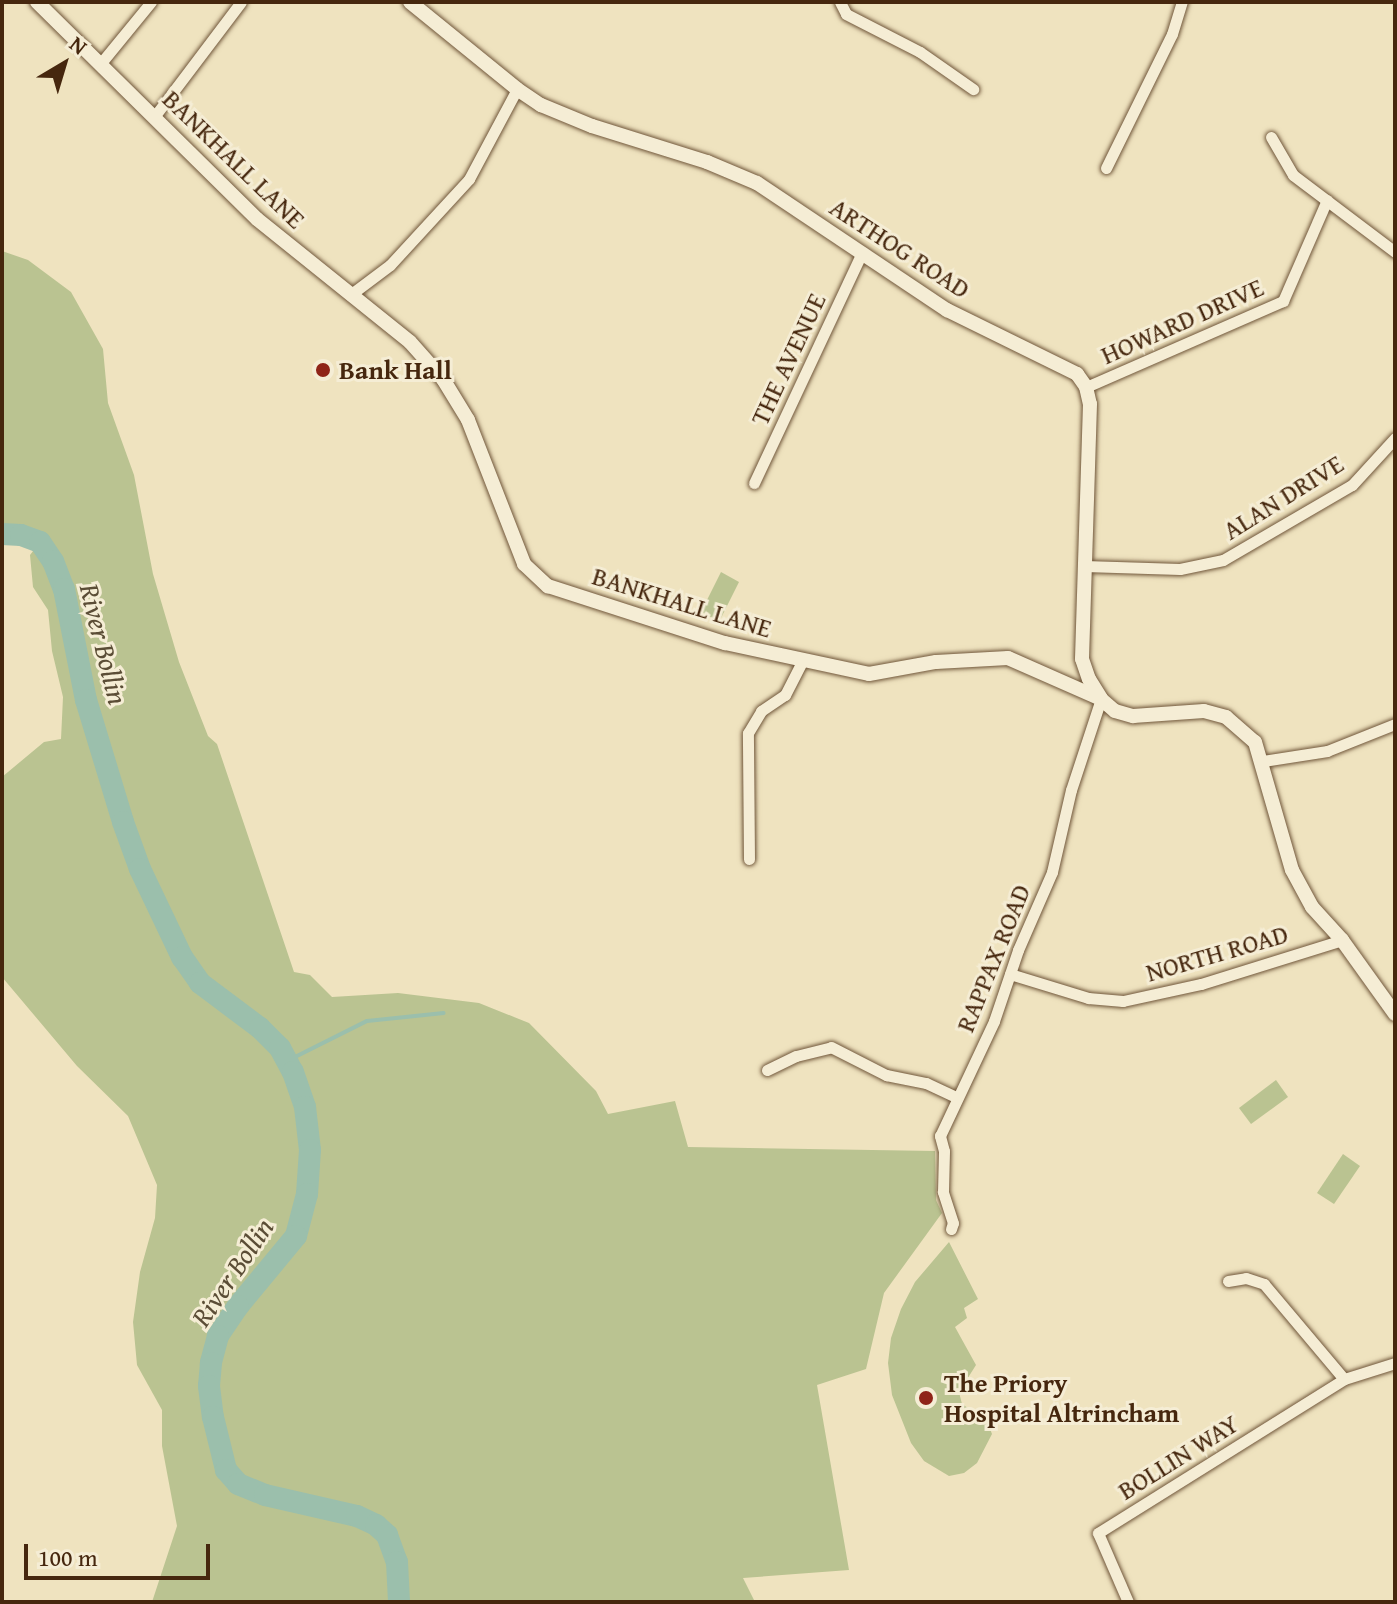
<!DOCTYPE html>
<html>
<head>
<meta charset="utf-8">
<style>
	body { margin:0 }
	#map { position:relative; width:1397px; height:1604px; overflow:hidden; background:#efe3bf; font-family:"Gentium Book Plus",serif }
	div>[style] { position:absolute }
	.green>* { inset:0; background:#bac391 }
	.stream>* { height:4px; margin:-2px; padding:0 2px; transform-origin:2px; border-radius:2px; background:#9bbfac }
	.river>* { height:22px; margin:-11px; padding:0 11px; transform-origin:11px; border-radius:11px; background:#9bbfac }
	.roads { filter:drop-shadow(0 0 2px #70563a) drop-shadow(0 0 2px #70563a) }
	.minor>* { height:11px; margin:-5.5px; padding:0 5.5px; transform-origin:5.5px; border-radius:5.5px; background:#f5edd5 }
	.tertiary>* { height:14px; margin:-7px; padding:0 7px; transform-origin:7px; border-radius:7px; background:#f5edd5 }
	.dots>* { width:22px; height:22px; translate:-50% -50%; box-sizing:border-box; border:4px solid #f5edd5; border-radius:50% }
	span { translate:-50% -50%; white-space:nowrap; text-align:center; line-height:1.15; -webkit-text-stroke:6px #f5edd5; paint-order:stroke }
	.street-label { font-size:26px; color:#46270e }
	.poi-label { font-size:26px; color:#46270e; font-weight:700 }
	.left { translate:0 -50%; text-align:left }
	.water-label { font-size:28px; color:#5b4d36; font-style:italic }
	.frame { position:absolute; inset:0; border:4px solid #46270e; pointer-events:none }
	.north { position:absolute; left:24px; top:24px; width:80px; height:80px; -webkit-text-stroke:6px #f5edd5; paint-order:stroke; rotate:38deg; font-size:22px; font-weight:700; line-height:32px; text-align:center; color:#46270e }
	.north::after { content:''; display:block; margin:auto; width:28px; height:36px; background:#46270e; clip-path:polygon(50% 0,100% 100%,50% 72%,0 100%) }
	.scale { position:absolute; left:24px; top:1544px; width:186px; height:36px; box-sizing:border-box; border:4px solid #46270e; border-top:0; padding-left:10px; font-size:24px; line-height:28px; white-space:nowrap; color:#46270e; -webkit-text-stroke:6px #f5edd5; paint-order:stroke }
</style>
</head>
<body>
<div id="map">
	<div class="green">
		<div style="clip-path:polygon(2px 251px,28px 260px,71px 292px,103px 349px,108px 403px,134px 475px,153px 574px,179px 662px,208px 736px,217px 744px,294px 972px,310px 975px,332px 997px,398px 993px,479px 1003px,529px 1023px,596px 1091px,608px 1114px,675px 1101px,688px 1147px,935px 1151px,936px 1200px,942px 1213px,884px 1293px,866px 1369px,817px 1385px,849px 1570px,743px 1578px,755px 1602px,152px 1602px,177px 1526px,162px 1446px,162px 1410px,137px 1365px,133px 1322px,140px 1272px,155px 1218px,157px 1185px,128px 1116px,77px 1066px,2px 977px,2px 777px,44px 742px,61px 739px,63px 697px,52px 651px,48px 610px,33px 587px,30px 555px,40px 542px,21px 535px,2px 535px)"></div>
		<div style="clip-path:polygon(721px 572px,739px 582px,719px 622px,701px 612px)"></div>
		<div style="clip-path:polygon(1276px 1080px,1288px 1097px,1251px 1124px,1239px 1108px)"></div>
		<div style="clip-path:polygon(1343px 1154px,1360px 1166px,1334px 1204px,1317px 1193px)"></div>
		<div style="clip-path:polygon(949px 1242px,978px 1299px,964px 1308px,967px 1318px,955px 1327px,976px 1365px,959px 1392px,962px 1404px,987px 1421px,992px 1434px,977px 1463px,964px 1473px,949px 1476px,924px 1461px,911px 1443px,892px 1395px,888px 1363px,891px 1338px,901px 1309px,915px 1282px)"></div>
	</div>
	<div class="stream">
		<div style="left:287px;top:1061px;width:89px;rotate:-26.6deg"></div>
		<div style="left:367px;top:1021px;width:77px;rotate:-5.9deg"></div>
	</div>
	<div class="river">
		<div style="left:2px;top:534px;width:19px;rotate:3deg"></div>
		<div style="left:21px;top:535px;width:20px;rotate:20deg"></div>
		<div style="left:40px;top:542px;width:23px;rotate:56deg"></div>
		<div style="left:53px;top:561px;width:30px;rotate:69deg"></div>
		<div style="left:64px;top:589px;width:113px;rotate:78.8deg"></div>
		<div style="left:86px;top:700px;width:127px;rotate:73.1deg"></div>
		<div style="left:123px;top:822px;width:50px;rotate:70.1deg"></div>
		<div style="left:140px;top:869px;width:98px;rotate:64.5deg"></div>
		<div style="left:182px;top:957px;width:32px;rotate:55deg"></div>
		<div style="left:200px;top:983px;width:75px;rotate:36.9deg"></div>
		<div style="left:260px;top:1028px;width:28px;rotate:45deg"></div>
		<div style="left:280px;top:1048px;width:27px;rotate:62deg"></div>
		<div style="left:293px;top:1072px;width:37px;rotate:71deg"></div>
		<div style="left:305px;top:1107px;width:43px;rotate:83.4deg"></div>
		<div style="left:310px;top:1150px;width:44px;rotate:93.9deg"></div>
		<div style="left:307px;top:1194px;width:43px;rotate:104.7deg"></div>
		<div style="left:296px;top:1236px;width:91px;rotate:129.6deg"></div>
		<div style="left:238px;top:1306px;width:36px;rotate:124deg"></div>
		<div style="left:218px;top:1336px;width:28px;rotate:105deg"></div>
		<div style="left:211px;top:1363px;width:23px;rotate:95deg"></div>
		<div style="left:209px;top:1386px;width:31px;rotate:83deg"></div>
		<div style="left:213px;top:1417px;width:55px;rotate:76.2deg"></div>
		<div style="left:226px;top:1470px;width:18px;rotate:49deg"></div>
		<div style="left:238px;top:1484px;width:29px;rotate:22deg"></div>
		<div style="left:265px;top:1495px;width:94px;rotate:12.9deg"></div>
		<div style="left:357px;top:1516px;width:21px;rotate:25deg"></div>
		<div style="left:376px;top:1525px;width:15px;rotate:42deg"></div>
		<div style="left:387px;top:1535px;width:29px;rotate:70deg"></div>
		<div style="left:397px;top:1562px;width:40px;rotate:87.1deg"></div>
	</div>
	<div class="roads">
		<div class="minor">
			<div style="left:840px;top:2px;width:13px;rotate:63deg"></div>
			<div style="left:846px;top:14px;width:83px;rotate:27.2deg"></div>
			<div style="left:920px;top:52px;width:65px;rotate:34.9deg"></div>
			<div style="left:101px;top:63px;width:79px;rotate:-50.7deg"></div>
			<div style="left:154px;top:117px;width:144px;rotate:-52.9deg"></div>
			<div style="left:1271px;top:137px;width:44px;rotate:59.9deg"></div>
			<div style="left:1293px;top:175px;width:128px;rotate:37deg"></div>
			<div style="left:1106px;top:168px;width:149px;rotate:-63.8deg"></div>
			<div style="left:1172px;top:34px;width:34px;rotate:-73deg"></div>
			<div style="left:350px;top:295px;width:50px;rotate:-36.9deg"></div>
			<div style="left:390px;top:265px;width:117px;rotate:-47.4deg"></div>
			<div style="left:469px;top:179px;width:102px;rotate:-61.9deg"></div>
			<div style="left:1086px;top:387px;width:215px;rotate:-23.6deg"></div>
			<div style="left:1283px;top:301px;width:110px;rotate:-66.5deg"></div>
			<div style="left:754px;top:483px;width:255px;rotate:-64.9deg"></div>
			<div style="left:1084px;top:566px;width:96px;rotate:1.8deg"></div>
			<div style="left:1180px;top:569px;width:44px;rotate:-11.8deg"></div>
			<div style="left:1223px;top:560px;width:149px;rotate:-30.2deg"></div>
			<div style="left:1352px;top:485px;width:64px;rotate:-47.5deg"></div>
			<div style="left:1263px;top:761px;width:65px;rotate:-8.9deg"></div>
			<div style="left:1327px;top:751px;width:73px;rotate:-21.7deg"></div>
			<div style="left:749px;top:859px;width:126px;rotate:-90.5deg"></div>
			<div style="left:748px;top:733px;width:26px;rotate:-59deg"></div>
			<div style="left:761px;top:711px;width:29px;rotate:-34deg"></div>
			<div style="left:785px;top:695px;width:38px;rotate:-63deg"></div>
			<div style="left:1010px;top:974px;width:82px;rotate:17.1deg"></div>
			<div style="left:1088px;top:998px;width:35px;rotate:5deg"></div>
			<div style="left:1123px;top:1001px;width:80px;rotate:-12.3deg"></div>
			<div style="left:1201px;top:984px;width:148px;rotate:-17.3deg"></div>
			<div style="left:767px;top:1070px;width:32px;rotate:-26deg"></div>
			<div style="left:796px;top:1056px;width:36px;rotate:-14deg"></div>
			<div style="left:831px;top:1047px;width:62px;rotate:27deg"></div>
			<div style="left:886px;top:1075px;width:41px;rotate:11.3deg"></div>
			<div style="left:926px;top:1083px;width:33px;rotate:25deg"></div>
			<div style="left:951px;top:1229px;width:6px;rotate:-72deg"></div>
			<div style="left:953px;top:1223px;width:33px;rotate:-108deg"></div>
			<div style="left:943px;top:1192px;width:41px;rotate:-88.6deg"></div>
			<div style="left:944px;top:1151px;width:16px;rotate:-105deg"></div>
			<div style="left:940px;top:1136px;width:127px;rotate:-64.8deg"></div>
			<div style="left:994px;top:1021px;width:75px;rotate:-71.3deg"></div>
			<div style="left:1018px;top:950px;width:85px;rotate:-66.4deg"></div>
			<div style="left:1052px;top:872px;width:84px;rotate:-77deg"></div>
			<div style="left:1071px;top:790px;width:96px;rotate:-71.8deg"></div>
			<div style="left:1228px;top:1281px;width:18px;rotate:-9deg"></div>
			<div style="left:1246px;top:1278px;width:19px;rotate:18deg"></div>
			<div style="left:1264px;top:1284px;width:124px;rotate:49.9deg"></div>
			<div style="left:1128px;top:1602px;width:75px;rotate:-113.5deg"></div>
			<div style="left:1098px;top:1533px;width:290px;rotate:-32deg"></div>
			<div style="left:1344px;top:1379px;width:53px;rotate:-17.4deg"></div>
		</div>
		<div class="tertiary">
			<div style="left:37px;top:2px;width:309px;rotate:44.6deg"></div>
			<div style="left:257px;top:219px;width:196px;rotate:38.8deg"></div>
			<div style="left:410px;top:342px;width:50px;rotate:48.3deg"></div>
			<div style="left:443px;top:379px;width:48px;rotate:58.6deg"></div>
			<div style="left:468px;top:420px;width:155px;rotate:68.7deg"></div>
			<div style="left:524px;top:564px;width:33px;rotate:43deg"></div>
			<div style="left:548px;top:586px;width:186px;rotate:17.9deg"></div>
			<div style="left:725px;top:643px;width:147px;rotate:12.1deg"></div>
			<div style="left:869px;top:674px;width:68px;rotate:-10.2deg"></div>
			<div style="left:936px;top:662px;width:72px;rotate:-3.2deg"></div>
			<div style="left:1008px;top:658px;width:102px;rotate:23.8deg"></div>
			<div style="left:1101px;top:699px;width:18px;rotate:41deg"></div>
			<div style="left:1115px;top:711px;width:19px;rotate:16deg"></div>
			<div style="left:1133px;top:716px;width:71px;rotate:-4deg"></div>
			<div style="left:1204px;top:711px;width:23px;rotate:15deg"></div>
			<div style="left:1226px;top:717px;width:38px;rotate:41deg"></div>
			<div style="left:1255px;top:742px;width:133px;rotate:73.9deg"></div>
			<div style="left:1292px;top:870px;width:42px;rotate:61.6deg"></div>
			<div style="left:1312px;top:907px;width:45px;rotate:47.7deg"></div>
			<div style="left:1342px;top:940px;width:91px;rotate:54.4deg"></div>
			<div style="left:410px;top:2px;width:138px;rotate:39.1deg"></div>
			<div style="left:517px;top:89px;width:29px;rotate:34deg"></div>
			<div style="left:541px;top:105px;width:55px;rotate:22.4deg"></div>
			<div style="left:592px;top:126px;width:121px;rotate:17.4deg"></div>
			<div style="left:707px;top:162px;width:54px;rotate:22.8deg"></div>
			<div style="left:757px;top:183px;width:229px;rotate:33.8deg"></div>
			<div style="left:947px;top:310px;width:145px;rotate:26.2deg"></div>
			<div style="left:1077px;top:374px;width:16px;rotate:55deg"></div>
			<div style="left:1086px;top:387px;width:17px;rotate:77deg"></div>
			<div style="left:1090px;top:404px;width:255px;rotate:91.8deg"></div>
			<div style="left:1082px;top:659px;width:21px;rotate:71deg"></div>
			<div style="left:1089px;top:679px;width:22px;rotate:58deg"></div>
		</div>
	</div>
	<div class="dots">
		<div style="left:323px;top:370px;background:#8f2418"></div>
		<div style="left:926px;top:1398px;background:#8f2418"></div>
	</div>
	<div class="street-label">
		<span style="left:234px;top:159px;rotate:44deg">BANKHALL LANE</span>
		<span style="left:900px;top:248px;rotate:33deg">ARTHOG ROAD</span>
		<span style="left:1182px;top:321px;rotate:-24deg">HOWARD DRIVE</span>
		<span style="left:788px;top:359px;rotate:-65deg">THE AVENUE</span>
		<span style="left:1283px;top:497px;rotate:-32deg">ALAN DRIVE</span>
		<span style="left:682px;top:602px;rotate:17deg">BANKHALL LANE</span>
		<span style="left:1217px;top:953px;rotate:-16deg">NORTH ROAD</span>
		<span style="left:993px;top:958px;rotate:-68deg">RAPPAX ROAD</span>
		<span style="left:1178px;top:1457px;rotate:-32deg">BOLLIN WAY</span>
	</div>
	<div class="poi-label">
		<span class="left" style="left:339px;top:370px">Bank Hall</span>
		<span class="left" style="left:944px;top:1398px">The Priory<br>Hospital Altrincham</span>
	</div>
	<div class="water-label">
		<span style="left:104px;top:644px;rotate:76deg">River Bollin</span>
		<span style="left:232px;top:1272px;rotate:-56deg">River Bollin</span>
	</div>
	<div class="frame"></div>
	<div class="north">N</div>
	<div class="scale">100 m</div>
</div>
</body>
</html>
